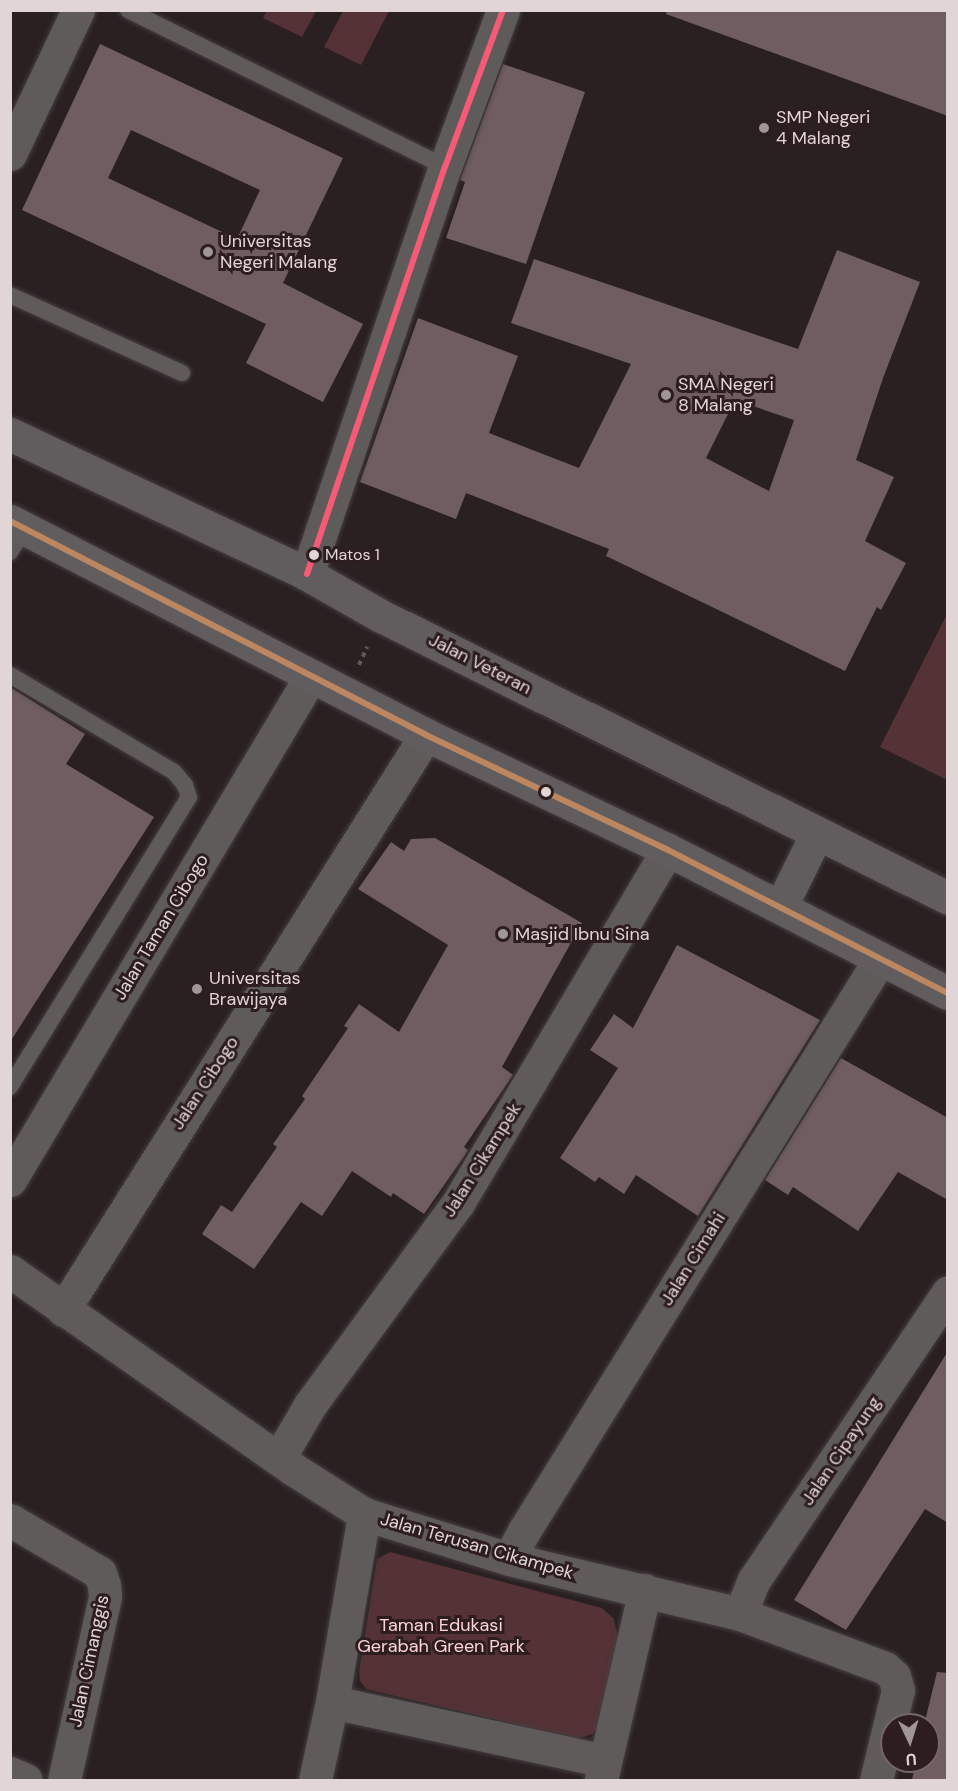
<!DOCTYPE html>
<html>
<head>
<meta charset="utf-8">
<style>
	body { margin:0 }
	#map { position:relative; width:958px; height:1791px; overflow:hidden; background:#2a2022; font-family:"DM Sans",sans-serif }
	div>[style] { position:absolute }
	.green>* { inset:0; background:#543236 }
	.building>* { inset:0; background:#6f5d60 }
	.path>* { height:4px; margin-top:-2px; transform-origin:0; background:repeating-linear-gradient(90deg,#5f5a5a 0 4.5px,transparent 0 9px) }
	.roads { filter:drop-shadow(0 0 2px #463e40) drop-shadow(0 0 2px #463e40) }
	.lane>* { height:16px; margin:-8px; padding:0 8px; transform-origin:8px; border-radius:8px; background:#5f5b5b }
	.street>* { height:33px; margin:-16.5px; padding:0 16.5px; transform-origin:16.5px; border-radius:16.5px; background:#5f5b5b }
	.primary>* { height:33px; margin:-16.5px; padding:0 16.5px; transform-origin:16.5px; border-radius:16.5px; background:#615c5d }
	.bus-1>* { height:6px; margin:-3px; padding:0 3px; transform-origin:3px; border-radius:3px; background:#bb8660 }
	.bus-2>* { height:6px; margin:-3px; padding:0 3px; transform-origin:3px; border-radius:3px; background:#f75a77 }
	.dots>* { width:16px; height:16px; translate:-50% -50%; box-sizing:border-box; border:3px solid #2d1d1e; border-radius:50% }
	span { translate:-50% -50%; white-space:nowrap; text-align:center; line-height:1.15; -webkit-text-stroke:6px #2d1d1e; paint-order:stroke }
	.bus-label { font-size:16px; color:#e1d5d6 }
	.left { translate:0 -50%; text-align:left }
	.poi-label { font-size:18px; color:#e1d5d6 }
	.street-label { font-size:18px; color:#e1d5d6 }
	.park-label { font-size:18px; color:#fcd3d6 }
	.frame { position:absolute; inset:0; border:12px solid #e1d5d6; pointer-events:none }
	.north { position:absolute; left:880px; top:1713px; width:60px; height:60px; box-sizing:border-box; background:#2d1d1e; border:2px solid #756768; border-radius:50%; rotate:176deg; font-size:16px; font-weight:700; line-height:24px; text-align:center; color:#e1d5d6 }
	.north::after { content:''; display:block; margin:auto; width:21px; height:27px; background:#a19697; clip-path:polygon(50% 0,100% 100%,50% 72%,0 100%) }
</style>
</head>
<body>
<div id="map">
	<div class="green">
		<div style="clip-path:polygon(267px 10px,316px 10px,316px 11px,302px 37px,263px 18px)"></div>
		<div style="clip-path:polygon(343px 11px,389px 11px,361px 65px,324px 47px)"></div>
		<div style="clip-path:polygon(947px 614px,948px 615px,947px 780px,880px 747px)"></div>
		<div style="clip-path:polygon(390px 1552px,602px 1608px,614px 1619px,618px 1639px,602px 1725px,592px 1734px,577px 1739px,366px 1689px,360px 1681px,359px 1671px,377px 1559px)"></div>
	</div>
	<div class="building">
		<div style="clip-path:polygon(667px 10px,948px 10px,948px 116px,666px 14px)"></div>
		<div style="clip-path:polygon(evenodd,100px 44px,343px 158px,283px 283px,363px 324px,323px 402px,246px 363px,266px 324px,22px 210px,100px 44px,131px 130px,260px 190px,237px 239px,108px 178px,131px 130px)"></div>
		<div style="clip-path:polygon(503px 64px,585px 92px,526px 264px,446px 238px,465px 182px,460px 180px)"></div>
		<div style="clip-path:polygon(evenodd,837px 250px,920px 282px,883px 378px,856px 460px,894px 477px,865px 541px,906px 563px,881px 610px,877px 607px,845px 671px,606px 556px,609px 549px,466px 493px,456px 519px,360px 482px,418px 318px,518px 356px,489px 433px,579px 468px,631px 364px,511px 323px,534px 259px,798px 349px,837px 250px,735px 400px,794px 420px,769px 491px,706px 458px,735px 400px)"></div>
		<div style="clip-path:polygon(10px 687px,85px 734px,66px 764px,154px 817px,10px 1042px)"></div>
		<div style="clip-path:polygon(435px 838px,582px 923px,502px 1067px,513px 1075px,464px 1147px,468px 1150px,463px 1158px,424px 1214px,393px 1193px,391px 1197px,352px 1171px,322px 1216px,301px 1202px,254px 1269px,202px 1234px,221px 1205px,232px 1212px,277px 1147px,273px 1144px,305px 1099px,302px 1096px,348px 1028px,344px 1026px,359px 1004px,399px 1032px,448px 945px,358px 889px,391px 842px,404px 851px,411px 839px)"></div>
		<div style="clip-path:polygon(677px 945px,820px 1020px,698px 1216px,636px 1175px,624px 1194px,599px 1177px,595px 1182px,560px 1158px,618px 1068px,590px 1050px,614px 1014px,633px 1028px)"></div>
		<div style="clip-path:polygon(841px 1058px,948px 1118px,948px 1200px,898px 1172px,858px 1231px,793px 1187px,788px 1195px,765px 1180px)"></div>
		<div style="clip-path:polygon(948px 1351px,948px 1523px,925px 1509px,846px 1630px,794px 1600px)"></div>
		<div style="clip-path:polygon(937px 1672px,948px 1673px,948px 1780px,912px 1780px,916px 1761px,928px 1761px,928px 1725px,924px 1725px)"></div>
	</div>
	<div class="path">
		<div style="left:359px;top:665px;width:20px;rotate:-66deg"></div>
	</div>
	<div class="roads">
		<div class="lane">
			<div style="left:128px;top:10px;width:354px;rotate:26.3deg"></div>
			<div style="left:10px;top:295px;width:189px;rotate:24.4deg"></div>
			<div style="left:10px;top:552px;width:28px;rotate:-58deg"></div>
			<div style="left:10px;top:675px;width:191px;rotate:30.6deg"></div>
			<div style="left:174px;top:772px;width:17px;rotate:50deg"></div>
			<div style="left:185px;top:785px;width:13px;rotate:72deg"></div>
			<div style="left:189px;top:797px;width:341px;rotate:121.7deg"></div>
		</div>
		<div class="street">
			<div style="left:10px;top:154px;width:159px;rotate:-64.7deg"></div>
			<div style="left:307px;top:574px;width:430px;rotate:-71.3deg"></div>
			<div style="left:445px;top:167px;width:167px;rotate:-69.7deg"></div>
			<div style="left:10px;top:1180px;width:587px;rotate:-59.15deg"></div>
			<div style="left:10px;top:1271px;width:345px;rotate:35deg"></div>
			<div style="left:293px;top:1469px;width:84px;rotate:32.4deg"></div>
			<div style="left:364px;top:1514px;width:152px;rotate:17.2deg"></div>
			<div style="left:509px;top:1559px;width:237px;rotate:13.4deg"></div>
			<div style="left:740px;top:1614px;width:155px;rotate:20.4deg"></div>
			<div style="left:885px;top:1668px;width:12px;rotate:42deg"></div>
			<div style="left:894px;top:1676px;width:15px;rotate:74deg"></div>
			<div style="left:898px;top:1690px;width:93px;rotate:103.7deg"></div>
			<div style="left:63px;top:1310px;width:680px;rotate:-57.74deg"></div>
			<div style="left:279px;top:1458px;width:61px;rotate:-59.7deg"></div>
			<div style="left:310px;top:1405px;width:250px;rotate:-53.8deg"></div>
			<div style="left:458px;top:1203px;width:411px;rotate:-59.3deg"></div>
			<div style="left:10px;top:1520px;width:104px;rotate:30.5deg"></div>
			<div style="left:100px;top:1573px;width:13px;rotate:72deg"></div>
			<div style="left:104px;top:1585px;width:12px;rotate:85deg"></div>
			<div style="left:105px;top:1597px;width:188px;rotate:102.6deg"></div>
			<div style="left:509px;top:1559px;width:32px;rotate:-62deg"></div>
			<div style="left:524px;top:1531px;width:674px;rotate:-58.1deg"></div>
			<div style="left:740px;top:1614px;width:37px;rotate:-68deg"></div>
			<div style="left:754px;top:1580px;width:347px;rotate:-56deg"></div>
			<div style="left:332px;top:1702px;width:279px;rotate:12.2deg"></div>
			<div style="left:10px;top:1773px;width:17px;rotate:24deg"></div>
			<div style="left:315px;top:1780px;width:80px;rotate:-77.7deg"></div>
			<div style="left:332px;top:1702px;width:191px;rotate:-80.3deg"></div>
			<div style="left:601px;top:1780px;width:195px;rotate:-77deg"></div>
		</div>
		<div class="primary">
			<div style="left:10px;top:434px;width:328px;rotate:25.2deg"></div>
			<div style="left:307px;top:574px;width:85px;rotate:29.6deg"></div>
			<div style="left:381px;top:616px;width:633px;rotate:26.44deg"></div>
			<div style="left:10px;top:521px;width:468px;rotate:27.2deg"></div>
			<div style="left:426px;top:735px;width:268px;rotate:25.4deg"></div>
			<div style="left:668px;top:850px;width:314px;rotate:27.1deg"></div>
			<div style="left:781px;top:906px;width:81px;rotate:-63.7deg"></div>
		</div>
	</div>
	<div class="bus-1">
		<div style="left:10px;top:521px;width:468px;rotate:27.2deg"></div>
		<div style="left:426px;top:735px;width:268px;rotate:25.4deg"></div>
		<div style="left:668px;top:850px;width:314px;rotate:27.1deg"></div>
	</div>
	<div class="bus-2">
		<div style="left:307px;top:574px;width:430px;rotate:-71.3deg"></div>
		<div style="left:445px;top:167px;width:167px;rotate:-69.7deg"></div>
	</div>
	<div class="dots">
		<div style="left:764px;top:128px;background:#a19697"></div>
		<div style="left:208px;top:252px;background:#a19697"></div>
		<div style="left:666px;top:395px;background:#a19697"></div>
		<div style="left:314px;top:555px;background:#e1d5d6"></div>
		<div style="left:546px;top:792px;background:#e1d5d6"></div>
		<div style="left:503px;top:934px;background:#a19697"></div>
		<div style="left:197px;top:989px;background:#a19697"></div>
	</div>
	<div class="bus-label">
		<span class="left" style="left:325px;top:555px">Matos 1</span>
	</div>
	<div class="poi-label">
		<span class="left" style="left:776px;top:128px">SMP Negeri<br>4 Malang</span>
		<span class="left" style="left:220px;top:252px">Universitas<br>Negeri Malang</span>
		<span class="left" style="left:678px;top:395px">SMA Negeri<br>8 Malang</span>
		<span class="left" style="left:515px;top:934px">Masjid Ibnu Sina</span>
		<span class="left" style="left:209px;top:989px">Universitas<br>Brawijaya</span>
	</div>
	<div class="street-label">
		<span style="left:480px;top:664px;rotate:27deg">Jalan Veteran</span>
		<span style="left:161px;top:927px;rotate:-59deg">Jalan Taman Cibogo</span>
		<span style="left:205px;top:1083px;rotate:-57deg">Jalan Cibogo</span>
		<span style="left:482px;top:1160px;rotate:-58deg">Jalan Cikampek</span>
		<span style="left:693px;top:1259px;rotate:-58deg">Jalan Cimahi</span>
		<span style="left:841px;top:1451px;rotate:-56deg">Jalan Cipayung</span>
		<span style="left:477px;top:1546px;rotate:16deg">Jalan Terusan Cikampek</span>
		<span style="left:89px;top:1661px;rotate:-78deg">Jalan Cimanggis</span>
	</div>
	<div class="park-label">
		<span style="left:441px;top:1636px">Taman Edukasi<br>Gerabah Green Park</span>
	</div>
	<div class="frame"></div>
	<div class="north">U</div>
</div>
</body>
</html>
